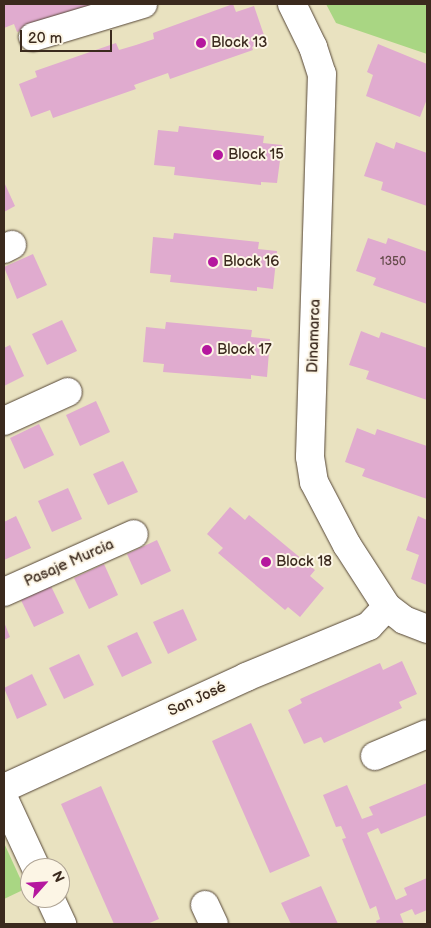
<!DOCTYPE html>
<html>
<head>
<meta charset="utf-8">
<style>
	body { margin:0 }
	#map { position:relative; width:431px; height:928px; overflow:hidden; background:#e9e2c0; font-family:"Balsamiq Sans",sans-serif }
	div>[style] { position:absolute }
	.green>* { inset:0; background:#a9d683 }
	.building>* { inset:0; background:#e0abcf }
	.roads { filter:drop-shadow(0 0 1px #554636) drop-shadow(0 0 1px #554636) }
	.minor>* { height:28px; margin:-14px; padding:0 14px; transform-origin:14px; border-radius:14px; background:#fff }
	.dots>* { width:14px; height:14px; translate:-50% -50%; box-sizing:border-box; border:2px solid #fcf5e5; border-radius:50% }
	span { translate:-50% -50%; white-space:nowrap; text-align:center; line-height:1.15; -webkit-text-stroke:4px #fcf5e5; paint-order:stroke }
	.number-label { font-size:12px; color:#644a4a }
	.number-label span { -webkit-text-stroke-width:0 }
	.poi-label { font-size:15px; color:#3b2a1e }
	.left { translate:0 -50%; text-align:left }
	.street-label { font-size:15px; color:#3b2a1e }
	.frame { position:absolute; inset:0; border:5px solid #3b2a1e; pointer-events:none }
	.north { position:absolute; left:20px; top:858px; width:50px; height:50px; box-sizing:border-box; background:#fcf5e5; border:1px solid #afa495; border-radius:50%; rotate:64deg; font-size:14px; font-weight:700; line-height:20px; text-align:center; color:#3b2a1e }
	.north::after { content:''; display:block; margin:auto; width:18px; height:22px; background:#b5179e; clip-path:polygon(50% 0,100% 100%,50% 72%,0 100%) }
	.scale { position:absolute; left:20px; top:30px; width:92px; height:22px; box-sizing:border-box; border:2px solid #3b2a1e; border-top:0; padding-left:6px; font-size:15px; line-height:18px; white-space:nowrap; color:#3b2a1e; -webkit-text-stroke:4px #fcf5e5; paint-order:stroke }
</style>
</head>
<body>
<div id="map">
	<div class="green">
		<div style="clip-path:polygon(326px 4px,427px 4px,427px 54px,336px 23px)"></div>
		<div style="clip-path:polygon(4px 843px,25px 889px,4px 899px)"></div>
	</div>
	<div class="building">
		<div style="clip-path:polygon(4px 4px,97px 4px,17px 32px,14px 24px,4px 28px)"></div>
		<div style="clip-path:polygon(233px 4px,236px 12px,254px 6px,266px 41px,252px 47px,253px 50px,170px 79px,168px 73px,134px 85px,136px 89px,53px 118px,50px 110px,31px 117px,19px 84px,37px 77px,35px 71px,116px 43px,119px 50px,136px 45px,154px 39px,153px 33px)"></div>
		<div style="clip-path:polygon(378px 44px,427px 64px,427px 99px,420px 117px,366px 96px,373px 75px,367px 72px)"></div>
		<div style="clip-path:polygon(179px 126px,264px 136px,263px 143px,282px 145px,277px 183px,261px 182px,261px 185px,174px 175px,175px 167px,154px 165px,158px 130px,178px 132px)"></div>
		<div style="clip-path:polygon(376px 142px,394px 149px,396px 142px,427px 153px,427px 206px,381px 190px,383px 182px,364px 176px)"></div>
		<div style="clip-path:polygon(4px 182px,15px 206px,4px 212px)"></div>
		<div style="clip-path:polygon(174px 233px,259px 242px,258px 249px,277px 251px,273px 289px,257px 287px,257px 291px,170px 282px,171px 275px,150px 273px,153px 237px,173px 239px)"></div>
		<div style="clip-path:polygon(368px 238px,386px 244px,388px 238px,427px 252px,427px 304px,373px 285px,376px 278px,356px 271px)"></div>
		<div style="clip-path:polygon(33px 254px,47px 285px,17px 299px,4px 267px)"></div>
		<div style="clip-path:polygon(62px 320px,77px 351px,47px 365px,32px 334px)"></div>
		<div style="clip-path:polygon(166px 322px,252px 330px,251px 337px,270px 339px,267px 377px,251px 375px,251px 379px,163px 372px,164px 364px,143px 362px,146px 327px,165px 329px)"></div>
		<div style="clip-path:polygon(361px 331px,379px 338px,381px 332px,427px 348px,427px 400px,366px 379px,369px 371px,349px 365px)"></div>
		<div style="clip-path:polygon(10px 345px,24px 376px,4px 386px,4px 348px)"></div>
		<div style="clip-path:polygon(96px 401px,110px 432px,80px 446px,66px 415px)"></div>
		<div style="clip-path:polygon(39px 424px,54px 455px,24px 469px,10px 438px)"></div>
		<div style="clip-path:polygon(357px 428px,375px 435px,377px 429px,427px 446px,427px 499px,362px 476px,365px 469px,345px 462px)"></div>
		<div style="clip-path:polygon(123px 461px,138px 492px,108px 505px,93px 474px)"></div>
		<div style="clip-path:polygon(68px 488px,82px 519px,52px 532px,38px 501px)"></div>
		<div style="clip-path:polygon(230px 507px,245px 520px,249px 515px,315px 570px,310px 576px,324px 588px,300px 617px,288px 607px,285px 610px,218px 553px,223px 548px,207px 534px)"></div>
		<div style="clip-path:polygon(16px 516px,31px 548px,4px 560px,4px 522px)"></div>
		<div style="clip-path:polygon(418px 516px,427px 520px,427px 585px,411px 579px,419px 555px,406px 550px)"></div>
		<div style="clip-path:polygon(157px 540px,171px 571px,141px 585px,127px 554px)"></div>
		<div style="clip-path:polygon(104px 564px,118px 595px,89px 609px,74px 578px)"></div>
		<div style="clip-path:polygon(49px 582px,64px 613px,34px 627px,19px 596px)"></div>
		<div style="clip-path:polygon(183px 609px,197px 640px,168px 654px,153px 622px)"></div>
		<div style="clip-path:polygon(4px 622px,10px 637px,4px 640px)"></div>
		<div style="clip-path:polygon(137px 632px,152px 663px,122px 677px,107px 646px)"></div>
		<div style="clip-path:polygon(79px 654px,94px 685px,64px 699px,49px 668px)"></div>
		<div style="clip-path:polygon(402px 661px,417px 694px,399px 702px,402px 708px,324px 743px,321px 737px,304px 744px,288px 710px,302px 703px,300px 699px,380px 663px,383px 670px)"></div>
		<div style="clip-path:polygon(32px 674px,47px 705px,17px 719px,4px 688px)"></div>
		<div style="clip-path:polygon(251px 723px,310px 856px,270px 873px,212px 741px)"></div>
		<div style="clip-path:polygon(427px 783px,427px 815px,381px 834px,378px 828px,367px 833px,396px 900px,407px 895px,404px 888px,427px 878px,427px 910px,415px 915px,412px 909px,400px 914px,404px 924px,377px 924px,376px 921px,380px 919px,376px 906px,370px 909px,342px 839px,346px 838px,341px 826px,336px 827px,323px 795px,347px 785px,362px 819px,373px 815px,369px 807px)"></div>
		<div style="clip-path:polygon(101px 786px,159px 919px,147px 924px,114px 924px,61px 804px)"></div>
		<div style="clip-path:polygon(321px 886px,338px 924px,291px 924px,281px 903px)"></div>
	</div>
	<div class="roads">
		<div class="minor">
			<div style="left:292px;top:4px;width:48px;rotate:64deg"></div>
			<div style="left:313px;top:47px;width:28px;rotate:72deg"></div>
			<div style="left:322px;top:74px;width:383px;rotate:91.8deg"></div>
			<div style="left:310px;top:457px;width:25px;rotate:81deg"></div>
			<div style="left:314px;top:482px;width:71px;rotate:62.4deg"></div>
			<div style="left:347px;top:545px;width:74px;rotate:57.2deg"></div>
			<div style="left:387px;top:607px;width:21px;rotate:37deg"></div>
			<div style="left:404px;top:620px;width:25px;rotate:21deg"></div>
			<div style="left:33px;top:37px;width:115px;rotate:-16.7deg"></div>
			<div style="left:4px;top:249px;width:9px;rotate:-27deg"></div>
			<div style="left:4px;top:421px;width:70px;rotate:-24.4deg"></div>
			<div style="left:4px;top:592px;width:142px;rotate:-24deg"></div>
			<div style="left:375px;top:756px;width:56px;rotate:-22.9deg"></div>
			<div style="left:4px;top:788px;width:266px;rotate:-24.6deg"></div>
			<div style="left:246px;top:677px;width:133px;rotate:-22.5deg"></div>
			<div style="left:369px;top:626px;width:26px;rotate:-47deg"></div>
			<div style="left:4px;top:799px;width:76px;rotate:65.1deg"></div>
			<div style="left:50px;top:898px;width:29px;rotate:65deg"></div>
			<div style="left:205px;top:905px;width:21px;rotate:65deg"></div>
		</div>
	</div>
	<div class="dots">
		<div style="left:201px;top:43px;background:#b5179e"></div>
		<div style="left:218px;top:155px;background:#b5179e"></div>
		<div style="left:213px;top:262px;background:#b5179e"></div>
		<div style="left:207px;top:350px;background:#b5179e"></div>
		<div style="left:266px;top:562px;background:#b5179e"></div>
	</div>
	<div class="number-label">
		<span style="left:393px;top:262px">1350</span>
	</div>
	<div class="poi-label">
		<span class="left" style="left:211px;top:43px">Block 13</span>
		<span class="left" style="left:228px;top:155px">Block 15</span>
		<span class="left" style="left:223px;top:262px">Block 16</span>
		<span class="left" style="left:217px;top:350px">Block 17</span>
		<span class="left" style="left:276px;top:562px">Block 18</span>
	</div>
	<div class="street-label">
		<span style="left:314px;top:336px;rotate:-88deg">Dinamarca</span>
		<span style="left:69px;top:563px;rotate:-24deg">Pasaje Murcia</span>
		<span style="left:197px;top:699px;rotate:-25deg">San José</span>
	</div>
	<div class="frame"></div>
	<div class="north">N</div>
	<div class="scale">20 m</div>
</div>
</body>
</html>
